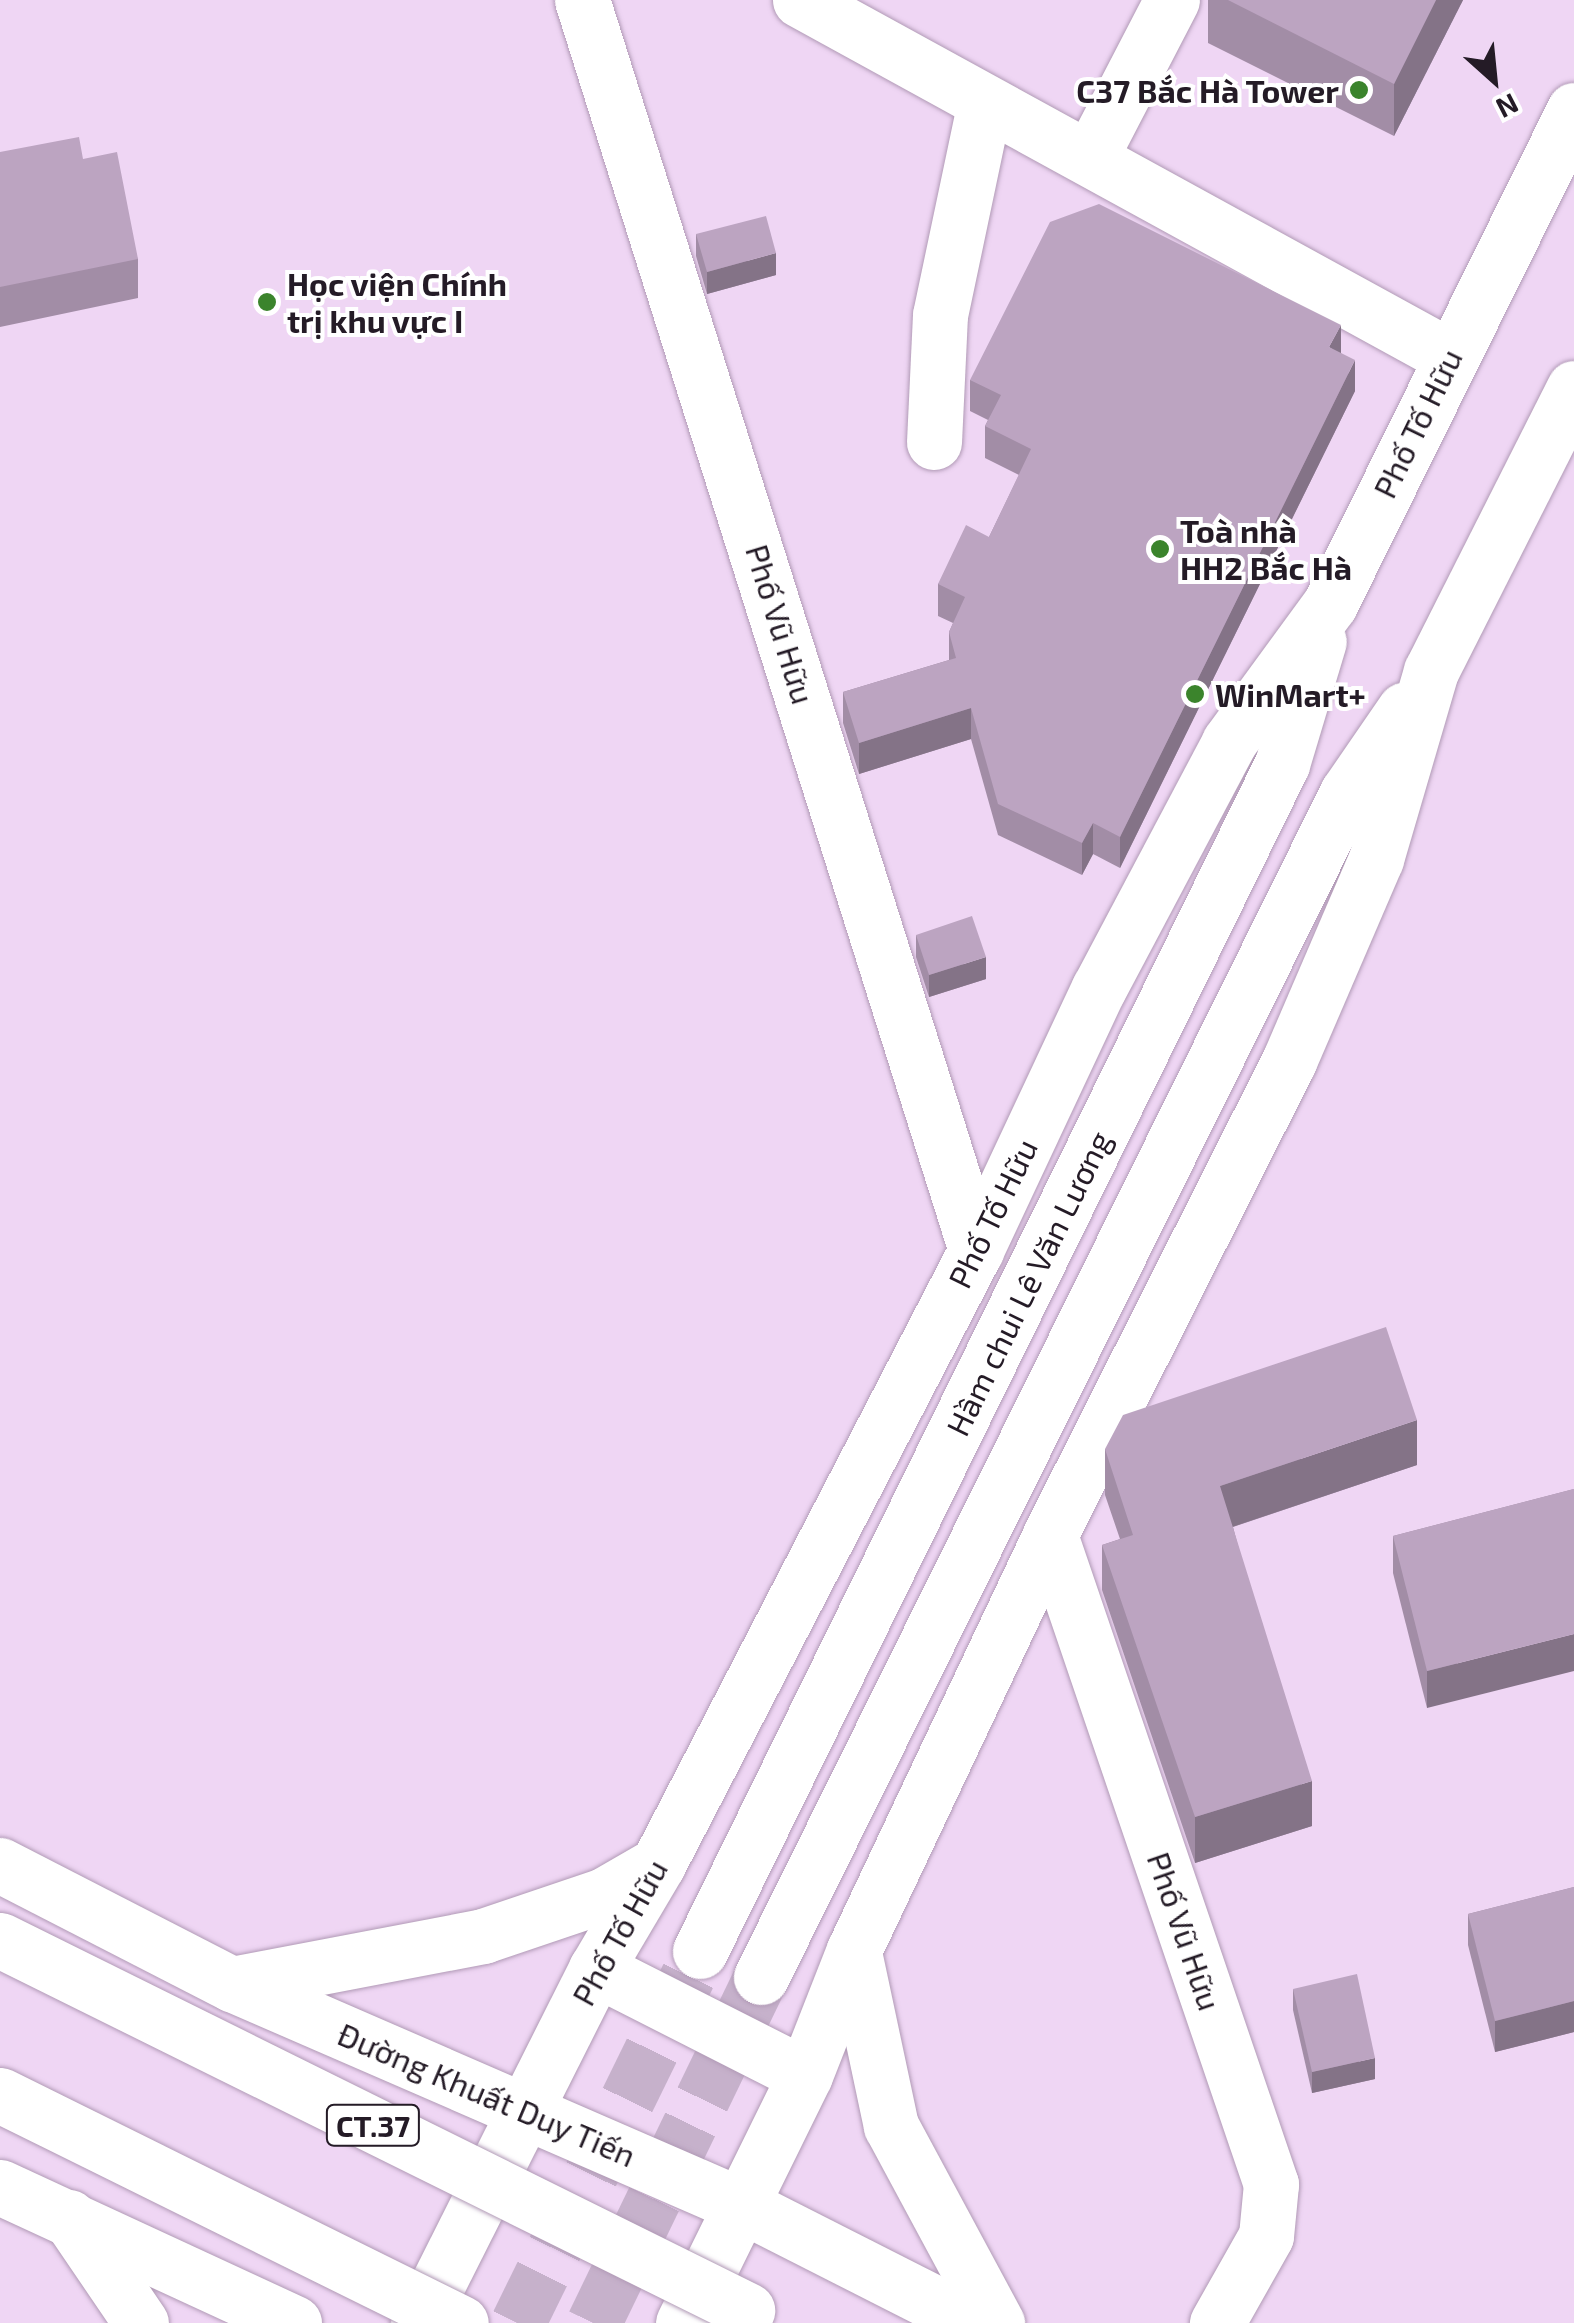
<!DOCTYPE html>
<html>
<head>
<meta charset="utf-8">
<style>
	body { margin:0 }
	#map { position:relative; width:1574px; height:2323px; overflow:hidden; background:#efd6f4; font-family:"Exo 2",sans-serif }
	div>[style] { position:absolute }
	.primary-tunnel>* { height:55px; margin-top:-27.5px; transform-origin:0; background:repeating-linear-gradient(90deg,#c6b1cb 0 55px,transparent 0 83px) }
	.roads { filter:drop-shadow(0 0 2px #b19ab6) drop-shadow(0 0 2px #b19ab6) }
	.street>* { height:55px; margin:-27.5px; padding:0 27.5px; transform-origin:27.5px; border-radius:27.5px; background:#fff }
	.primary>* { height:55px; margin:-27.5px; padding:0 27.5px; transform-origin:27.5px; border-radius:27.5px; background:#fff }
	.bridges { filter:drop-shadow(0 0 2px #b19ab6) drop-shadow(0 0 2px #b19ab6) }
	.highway-bridge>* { height:55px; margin:-27.5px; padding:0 27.5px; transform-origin:27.5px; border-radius:27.5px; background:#fff }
	.wall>* { inset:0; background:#a28da6 }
	.shaded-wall>* { inset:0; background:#847387 }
	.building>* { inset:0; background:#bca4c1 }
	.dots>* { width:28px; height:28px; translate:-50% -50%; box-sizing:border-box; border:5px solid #fff; border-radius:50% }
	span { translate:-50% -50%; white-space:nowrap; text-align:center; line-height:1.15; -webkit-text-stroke:8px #fff; paint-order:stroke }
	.shield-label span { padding:2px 8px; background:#fff; border:2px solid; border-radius:8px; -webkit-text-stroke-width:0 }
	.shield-label { font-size:30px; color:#241b26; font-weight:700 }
	.poi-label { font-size:32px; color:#241b26; font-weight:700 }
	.right { translate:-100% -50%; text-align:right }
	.left { translate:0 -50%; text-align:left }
	.street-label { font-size:32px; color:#241b26 }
	.north { position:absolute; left:1444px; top:30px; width:100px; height:100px; -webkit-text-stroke:8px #fff; paint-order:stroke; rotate:153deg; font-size:28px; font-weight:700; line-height:40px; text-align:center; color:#241b26 }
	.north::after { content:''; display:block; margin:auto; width:35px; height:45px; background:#241b26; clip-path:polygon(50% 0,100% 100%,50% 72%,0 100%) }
</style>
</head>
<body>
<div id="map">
	<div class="primary-tunnel">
		<div style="left:518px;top:2323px;width:414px;rotate:-63.9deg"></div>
		<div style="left:594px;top:2323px;width:384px;rotate:-64.2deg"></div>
	</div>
	<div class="roads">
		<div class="street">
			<div style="left:582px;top:0;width:1311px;rotate:72.51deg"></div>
			<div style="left:800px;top:0;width:740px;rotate:28.75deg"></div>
			<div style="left:1091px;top:156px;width:176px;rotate:-62.6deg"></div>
			<div style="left:934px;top:442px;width:127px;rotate:-87.3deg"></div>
			<div style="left:940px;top:315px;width:213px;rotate:-78.1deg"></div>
			<div style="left:1050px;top:1535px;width:686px;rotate:71.2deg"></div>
			<div style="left:1271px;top:2184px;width:52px;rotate:95.5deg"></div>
			<div style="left:1266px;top:2236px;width:100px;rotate:119.4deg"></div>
		</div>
		<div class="primary">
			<div style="left:0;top:1865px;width:261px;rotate:27.2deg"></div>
			<div style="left:232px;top:1984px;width:557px;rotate:23.48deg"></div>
			<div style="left:743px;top:2206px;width:259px;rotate:26.9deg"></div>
			<div style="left:700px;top:1951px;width:1322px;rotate:-63.88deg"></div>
			<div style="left:1282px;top:764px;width:128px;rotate:-73.3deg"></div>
			<div style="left:854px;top:1952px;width:178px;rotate:78deg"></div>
			<div style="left:891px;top:2126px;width:224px;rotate:61.7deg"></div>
			<div style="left:596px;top:1969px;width:234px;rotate:26.9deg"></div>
			<div style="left:761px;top:1977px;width:1321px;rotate:-63.67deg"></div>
			<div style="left:1347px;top:793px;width:101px;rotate:-55.5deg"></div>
			<div style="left:232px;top:1984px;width:256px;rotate:-10.8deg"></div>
			<div style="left:483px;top:1936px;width:128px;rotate:-18.7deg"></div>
			<div style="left:604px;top:1895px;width:62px;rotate:-29.9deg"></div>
			<div style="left:0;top:2187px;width:324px;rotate:24.8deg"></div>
			<div style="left:69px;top:2217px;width:128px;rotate:55.8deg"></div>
			<div style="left:418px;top:2323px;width:396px;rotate:-63.3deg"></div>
			<div style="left:596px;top:1969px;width:122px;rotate:-59.4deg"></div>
			<div style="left:658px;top:1864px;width:691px;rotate:-62.62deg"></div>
			<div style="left:976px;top:1250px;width:289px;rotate:-64.9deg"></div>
			<div style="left:1099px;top:988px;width:278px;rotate:-62.1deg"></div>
			<div style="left:1229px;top:742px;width:171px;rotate:-53.8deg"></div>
			<div style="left:1330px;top:604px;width:551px;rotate:-63.71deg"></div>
			<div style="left:683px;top:2323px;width:276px;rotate:-63.8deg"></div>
			<div style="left:805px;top:2075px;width:134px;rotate:-68.6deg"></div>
			<div style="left:854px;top:1950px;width:459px;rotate:-64.7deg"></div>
			<div style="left:1050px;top:1535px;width:531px;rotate:-63.24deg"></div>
			<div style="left:1289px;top:1061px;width:220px;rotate:-66.7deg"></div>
			<div style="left:1376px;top:859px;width:196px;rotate:-73.7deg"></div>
			<div style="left:1431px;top:671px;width:317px;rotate:-63.2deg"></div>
		</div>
	</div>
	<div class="bridges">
		<div class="highway-bridge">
			<div style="left:0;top:1940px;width:834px;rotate:26.35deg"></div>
			<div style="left:0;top:2095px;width:514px;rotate:26.32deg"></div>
		</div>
	</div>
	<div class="wall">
		<div style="clip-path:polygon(1208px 0,1463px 0,1394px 136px,1208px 43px)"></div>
		<div style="clip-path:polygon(0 152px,83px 159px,138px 259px,138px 298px,0 327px)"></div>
		<div style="clip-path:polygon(696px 234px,776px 275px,707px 294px,696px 256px)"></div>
		<div style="clip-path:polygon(1341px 353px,1355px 391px,1120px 868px,1093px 854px,1082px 875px,998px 835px,971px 739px,859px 774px,843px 723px,843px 692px,949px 660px,949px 632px,953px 623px,938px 616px,938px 584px,989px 537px,1019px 475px,985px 458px,985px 426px,988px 420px,970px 411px,970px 380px)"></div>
		<div style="clip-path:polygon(916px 935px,986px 979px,929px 997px,916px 957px)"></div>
		<div style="clip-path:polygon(1105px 1449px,1417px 1465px,1233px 1527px,1312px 1826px,1195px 1863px,1102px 1590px,1102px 1545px,1120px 1539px,1105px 1495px)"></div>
		<div style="clip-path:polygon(1574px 1489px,1427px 1708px,1393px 1573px,1393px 1536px)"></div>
		<div style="clip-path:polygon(1574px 1887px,1574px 2032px,1495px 2052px,1468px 1945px,1468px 1914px)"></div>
		<div style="clip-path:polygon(1293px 1989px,1375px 2079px,1312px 2093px,1293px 2010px)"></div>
	</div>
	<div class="shaded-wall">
		<div style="clip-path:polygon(1436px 0,1463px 0,1394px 136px,1394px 84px)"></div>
		<div style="clip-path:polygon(776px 253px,776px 275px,707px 294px,707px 272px)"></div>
		<div style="clip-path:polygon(1341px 325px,1341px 356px,1329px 347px)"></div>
		<div style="clip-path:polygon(1355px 360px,1355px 391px,1120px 868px,1120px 837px)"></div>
		<div style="clip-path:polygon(971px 708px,971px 739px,859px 774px,859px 743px)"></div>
		<div style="clip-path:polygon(1093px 823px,1093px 854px,1082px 875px,1082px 843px)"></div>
		<div style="clip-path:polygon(986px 957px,986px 979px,929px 997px,929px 975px)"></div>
		<div style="clip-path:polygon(1417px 1420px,1417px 1465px,1220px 1531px,1220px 1486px)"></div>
		<div style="clip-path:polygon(1574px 1634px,1574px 1671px,1427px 1708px,1427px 1671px)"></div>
		<div style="clip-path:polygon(1312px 1781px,1312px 1826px,1195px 1863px,1195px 1817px)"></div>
		<div style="clip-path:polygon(1574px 2001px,1574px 2032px,1495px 2052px,1495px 2021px)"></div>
		<div style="clip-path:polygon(1375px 2058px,1375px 2079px,1312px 2093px,1312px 2072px)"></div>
	</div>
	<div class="building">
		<div style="clip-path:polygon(1228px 0,1436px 0,1394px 84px)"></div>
		<div style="clip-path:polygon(79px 137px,83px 159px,117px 152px,138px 259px,0 287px,0 152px)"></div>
		<div style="clip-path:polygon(1099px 204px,1341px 325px,1329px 347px,1355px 360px,1120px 837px,1093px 823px,1082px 843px,998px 804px,971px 708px,859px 743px,843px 692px,956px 658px,949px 632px,965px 597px,938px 584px,966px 525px,989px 537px,1031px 449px,985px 426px,1001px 395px,970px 380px,1050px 222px)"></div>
		<div style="clip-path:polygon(766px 216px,776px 253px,707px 272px,696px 234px)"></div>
		<div style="clip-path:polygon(972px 916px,986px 957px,929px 975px,916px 935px)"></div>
		<div style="clip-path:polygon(1386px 1327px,1417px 1420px,1220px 1486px,1312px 1781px,1195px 1817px,1102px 1545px,1133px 1535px,1105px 1449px,1123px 1415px)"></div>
		<div style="clip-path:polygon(1574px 1489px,1574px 1634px,1427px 1671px,1393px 1536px)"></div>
		<div style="clip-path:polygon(1574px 1887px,1574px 2001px,1495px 2021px,1468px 1914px)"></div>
		<div style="clip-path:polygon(1357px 1974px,1375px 2058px,1312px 2072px,1293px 1989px)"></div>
	</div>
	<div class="dots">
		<div style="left:1359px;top:90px;background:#3b842c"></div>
		<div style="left:267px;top:302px;background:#3b842c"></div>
		<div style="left:1160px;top:549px;background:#3b842c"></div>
		<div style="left:1195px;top:694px;background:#3b842c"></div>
	</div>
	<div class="shield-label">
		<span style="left:373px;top:2125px">CT.37</span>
	</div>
	<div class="poi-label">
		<span class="right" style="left:1339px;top:90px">C37 Bắc Hà Tower</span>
		<span class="left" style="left:287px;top:302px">Học viện Chính<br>trị khu vực I</span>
		<span class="left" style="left:1180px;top:549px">Toà nhà<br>HH2 Bắc Hà</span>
		<span class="left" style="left:1215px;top:694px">WinMart+</span>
	</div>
	<div class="street-label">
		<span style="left:1417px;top:423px;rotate:-64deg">Phố Tố Hữu</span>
		<span style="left:781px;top:624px;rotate:73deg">Phố Vũ Hữu</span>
		<span style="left:992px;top:1213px;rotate:-64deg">Phố Tố Hữu</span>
		<span style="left:1028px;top:1283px;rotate:-64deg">Hầm chui Lê Văn Lương</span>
		<span style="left:1185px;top:1931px;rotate:71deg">Phố Vũ Hữu</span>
		<span style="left:619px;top:1932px;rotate:-61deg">Phố Tố Hữu</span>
		<span style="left:487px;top:2094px;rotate:23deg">Đường Khuất Duy Tiến</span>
	</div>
	<div class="north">N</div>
</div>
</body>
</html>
